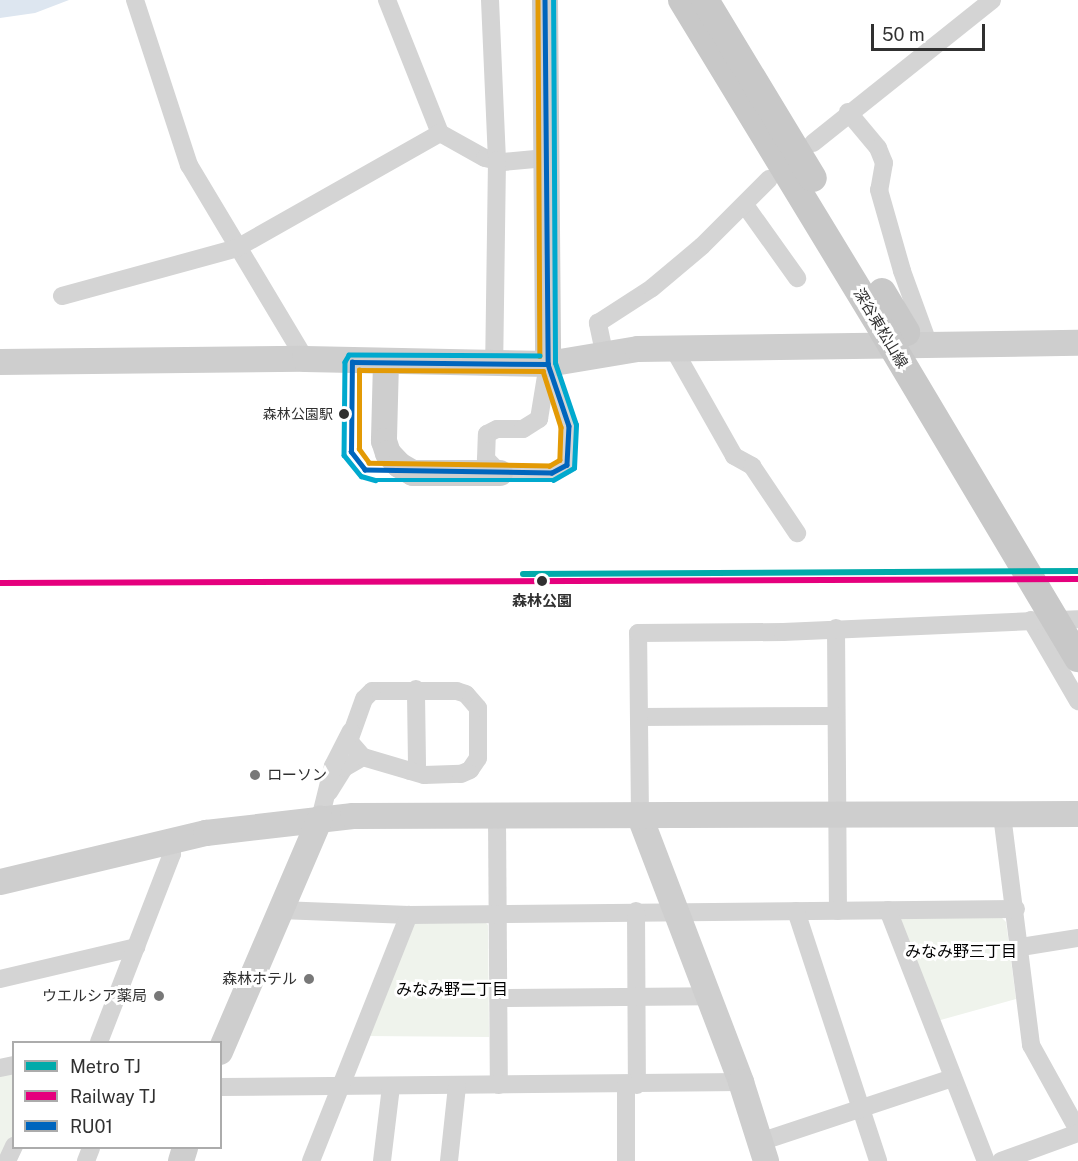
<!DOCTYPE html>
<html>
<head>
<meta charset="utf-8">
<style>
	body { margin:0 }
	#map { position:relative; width:1078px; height:1161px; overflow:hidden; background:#fff; font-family:"Public Sans","Noto Sans JP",sans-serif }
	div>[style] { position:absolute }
	.green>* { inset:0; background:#eff3ec }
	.water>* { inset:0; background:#dde6f0 }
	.street>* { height:18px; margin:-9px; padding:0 9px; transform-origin:9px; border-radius:9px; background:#d4d4d4 }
	.secondary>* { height:26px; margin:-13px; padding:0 13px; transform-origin:13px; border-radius:13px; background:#cecece }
	.primary>* { height:28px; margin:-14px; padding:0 14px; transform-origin:14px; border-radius:14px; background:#c8c8c8 }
	.primary-bridge>* { height:28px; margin:-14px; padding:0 14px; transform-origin:14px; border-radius:14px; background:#c8c8c8 }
	.bus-1>* { height:4.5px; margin:-2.25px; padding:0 2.25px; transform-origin:2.25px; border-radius:2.25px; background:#0065bd }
	.bus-2>* { height:4.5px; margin:-2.25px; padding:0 2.25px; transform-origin:2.25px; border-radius:2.25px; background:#e39a05 }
	.bus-3>* { height:4.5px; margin:-2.25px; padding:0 2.25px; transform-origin:2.25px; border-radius:2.25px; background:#00a9ce }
	.rail-1>* { height:6px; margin:-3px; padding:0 3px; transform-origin:3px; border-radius:3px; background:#e5007d }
	.metro-1>* { height:6px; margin:-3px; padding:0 3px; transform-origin:3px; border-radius:3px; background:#01aaaa }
	.dots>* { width:16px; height:16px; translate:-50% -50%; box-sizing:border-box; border:3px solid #fff; border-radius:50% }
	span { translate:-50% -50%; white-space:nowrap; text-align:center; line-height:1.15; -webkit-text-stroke:6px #fff; paint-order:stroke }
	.bus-label { font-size:14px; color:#303030 }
	.right { translate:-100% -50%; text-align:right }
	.street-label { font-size:15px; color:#303030 }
	.stop-label { font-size:15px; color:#303030; font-weight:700 }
	.poi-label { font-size:15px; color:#303030 }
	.left { translate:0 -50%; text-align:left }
	.neighbourhood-label { font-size:16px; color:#000 }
	.legend { position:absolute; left:12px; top:1041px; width:210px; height:108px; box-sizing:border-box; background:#fff; border:2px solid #acacac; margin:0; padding:8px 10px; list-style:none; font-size:18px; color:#303030 }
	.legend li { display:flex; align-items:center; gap:12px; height:30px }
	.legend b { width:30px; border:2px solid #acacac }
	.scale { position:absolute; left:871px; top:24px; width:114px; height:27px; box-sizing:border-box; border:3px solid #303030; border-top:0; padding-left:8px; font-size:18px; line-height:21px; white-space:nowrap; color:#303030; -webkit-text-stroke:4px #fff; paint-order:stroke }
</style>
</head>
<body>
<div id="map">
	<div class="green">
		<div style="clip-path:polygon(1000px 916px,1006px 922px,1016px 999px,937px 1021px,897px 923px,901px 917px)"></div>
		<div style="clip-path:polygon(416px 920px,483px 920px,488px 925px,489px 1037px,365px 1036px)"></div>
		<div style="clip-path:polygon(13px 1071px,13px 1139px,0 1158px,0 1074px)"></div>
	</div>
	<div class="water">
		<div style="clip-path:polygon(0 0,69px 0,35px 13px,0 18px)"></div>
	</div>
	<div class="street">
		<div style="left:135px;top:0;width:174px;rotate:71.9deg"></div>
		<div style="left:189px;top:165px;width:226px;rotate:59.1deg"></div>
		<div style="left:387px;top:0;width:143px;rotate:68.3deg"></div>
		<div style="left:440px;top:133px;width:51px;rotate:29.1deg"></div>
		<div style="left:485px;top:158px;width:18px;rotate:13deg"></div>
		<div style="left:503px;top:162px;width:43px;rotate:-5.3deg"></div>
		<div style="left:490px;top:0;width:160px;rotate:87.5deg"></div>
		<div style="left:497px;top:160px;width:203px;rotate:90.8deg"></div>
		<div style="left:848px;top:112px;width:47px;rotate:50.2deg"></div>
		<div style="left:878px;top:148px;width:16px;rotate:68deg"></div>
		<div style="left:884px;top:163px;width:27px;rotate:100deg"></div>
		<div style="left:879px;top:190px;width:84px;rotate:74.1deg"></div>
		<div style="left:902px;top:271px;width:79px;rotate:70deg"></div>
		<div style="left:813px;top:143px;width:229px;rotate:-38.6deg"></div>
		<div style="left:745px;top:205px;width:90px;rotate:54.5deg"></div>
		<div style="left:62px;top:296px;width:181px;rotate:-15.3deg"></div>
		<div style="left:237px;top:248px;width:233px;rotate:-29.5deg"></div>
		<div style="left:673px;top:348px;width:124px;rotate:60.5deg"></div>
		<div style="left:734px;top:456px;width:21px;rotate:29deg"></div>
		<div style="left:752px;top:466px;width:81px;rotate:56.1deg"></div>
		<div style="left:604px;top:352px;width:30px;rotate:-102deg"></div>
		<div style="left:598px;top:323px;width:64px;rotate:-32.9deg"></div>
		<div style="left:652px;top:288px;width:65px;rotate:-40deg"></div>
		<div style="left:702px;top:246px;width:95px;rotate:-45deg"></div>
		<div style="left:548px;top:364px;width:65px;rotate:71.3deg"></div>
		<div style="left:569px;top:426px;width:39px;rotate:93deg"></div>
		<div style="left:567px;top:465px;width:17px;rotate:152deg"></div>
		<div style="left:552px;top:473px;width:52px;rotate:180deg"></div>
		<div style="left:500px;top:473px;width:20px;rotate:-135deg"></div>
		<div style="left:486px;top:459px;width:25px;rotate:-88deg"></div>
		<div style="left:487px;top:434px;width:11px;rotate:-27deg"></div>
		<div style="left:497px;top:429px;width:26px"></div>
		<div style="left:523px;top:429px;width:19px;rotate:-32deg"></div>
		<div style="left:539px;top:419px;width:56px;rotate:-80.7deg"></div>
		<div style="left:1031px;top:620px;width:94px;rotate:59.9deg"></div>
		<div style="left:836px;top:628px;width:283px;rotate:89.6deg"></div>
		<div style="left:639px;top:717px;width:197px;rotate:-0.3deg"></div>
		<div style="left:410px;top:771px;width:9px;rotate:-41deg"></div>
		<div style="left:417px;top:765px;width:76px;rotate:-90.8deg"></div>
		<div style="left:329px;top:792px;width:28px;rotate:-58deg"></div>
		<div style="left:344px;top:768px;width:22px;rotate:-30deg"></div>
		<div style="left:363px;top:757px;width:64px;rotate:16.4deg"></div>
		<div style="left:424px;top:775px;width:37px;rotate:-2deg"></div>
		<div style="left:461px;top:774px;width:10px;rotate:-24deg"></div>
		<div style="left:470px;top:770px;width:14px;rotate:-56deg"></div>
		<div style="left:478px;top:758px;width:50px;rotate:-90deg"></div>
		<div style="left:478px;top:708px;width:18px;rotate:-131deg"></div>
		<div style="left:466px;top:694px;width:9px;rotate:-162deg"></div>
		<div style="left:457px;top:691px;width:85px;rotate:180deg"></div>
		<div style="left:372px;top:691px;width:11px;rotate:135deg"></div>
		<div style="left:364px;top:699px;width:45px;rotate:109.7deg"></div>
		<div style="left:349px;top:741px;width:21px;rotate:49deg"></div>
		<div style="left:1002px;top:815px;width:232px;rotate:82.8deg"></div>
		<div style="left:1031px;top:1045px;width:97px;rotate:61.1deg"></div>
		<div style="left:640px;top:817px;width:184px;rotate:-90.6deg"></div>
		<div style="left:638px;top:633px;width:145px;rotate:-0.4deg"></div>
		<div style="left:783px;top:632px;width:295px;rotate:-2.5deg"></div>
		<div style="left:497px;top:818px;width:267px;rotate:89.6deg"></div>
		<div style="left:320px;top:819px;width:55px;rotate:-76.2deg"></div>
		<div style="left:333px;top:766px;width:39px;rotate:-63deg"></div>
		<div style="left:280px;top:910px;width:129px;rotate:2.2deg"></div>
		<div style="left:409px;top:915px;width:607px;rotate:-0.57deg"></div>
		<div style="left:888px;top:910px;width:269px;rotate:68.7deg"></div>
		<div style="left:636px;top:911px;width:174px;rotate:89.7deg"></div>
		<div style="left:796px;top:911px;width:263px;rotate:71.8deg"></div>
		<div style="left:1021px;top:947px;width:58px;rotate:-9deg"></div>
		<div style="left:0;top:979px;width:140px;rotate:-13.2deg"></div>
		<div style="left:499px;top:998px;width:210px;rotate:-0.5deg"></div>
		<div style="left:99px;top:1042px;width:202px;rotate:-68.8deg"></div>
		<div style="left:172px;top:854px;width:14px;rotate:-90deg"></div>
		<div style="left:0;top:1068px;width:14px;rotate:-12deg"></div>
		<div style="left:220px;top:1087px;width:521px;rotate:-0.55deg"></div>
		<div style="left:760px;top:1142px;width:202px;rotate:-18.4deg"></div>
		<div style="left:7px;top:1161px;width:17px;rotate:-65deg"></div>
		<div style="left:86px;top:1161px;width:14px;rotate:-69deg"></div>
		<div style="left:311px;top:1161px;width:265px;rotate:-68.3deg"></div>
		<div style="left:382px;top:1161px;width:75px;rotate:-83.1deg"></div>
		<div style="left:449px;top:1161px;width:75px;rotate:-83.9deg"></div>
		<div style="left:626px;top:1161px;width:76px;rotate:-90deg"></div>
		<div style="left:1001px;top:1161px;width:82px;rotate:-20deg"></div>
	</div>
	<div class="secondary">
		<div style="left:545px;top:0;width:364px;rotate:89.5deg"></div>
		<div style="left:0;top:362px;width:305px;rotate:-0.6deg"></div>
		<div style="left:305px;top:359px;width:243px;rotate:1.2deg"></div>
		<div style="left:548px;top:364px;width:91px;rotate:-9.5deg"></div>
		<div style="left:638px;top:349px;width:440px;rotate:-0.8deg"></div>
		<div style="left:386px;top:362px;width:79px;rotate:91.5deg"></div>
		<div style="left:384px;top:441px;width:13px;rotate:72deg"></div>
		<div style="left:388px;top:453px;width:16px;rotate:47deg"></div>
		<div style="left:399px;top:465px;width:16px;rotate:30deg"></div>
		<div style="left:413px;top:473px;width:87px"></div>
		<div style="left:640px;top:817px;width:284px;rotate:69.1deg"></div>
		<div style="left:741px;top:1082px;width:83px;rotate:72.4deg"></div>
		<div style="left:0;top:882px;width:212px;rotate:-13.4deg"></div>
		<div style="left:206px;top:833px;width:148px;rotate:-6.6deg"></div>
		<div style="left:353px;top:816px;width:725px;rotate:-0.16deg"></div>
		<div style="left:220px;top:1052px;width:254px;rotate:-66.8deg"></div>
		<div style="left:181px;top:1161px;width:14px;rotate:-73deg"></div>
	</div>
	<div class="primary">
		<div style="left:682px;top:0;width:387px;rotate:58.7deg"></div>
		<div style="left:705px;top:0;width:208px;rotate:58.8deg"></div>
		<div style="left:882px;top:292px;width:47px;rotate:59deg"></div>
	</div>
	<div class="primary-bridge">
		<div style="left:883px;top:331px;width:381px;rotate:59.2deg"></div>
	</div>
	<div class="bus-1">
		<div style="left:545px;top:0;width:364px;rotate:89.5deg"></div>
		<div style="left:352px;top:362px;width:196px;rotate:0.6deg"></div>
		<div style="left:548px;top:364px;width:65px;rotate:71.3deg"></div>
		<div style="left:569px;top:426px;width:39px;rotate:93deg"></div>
		<div style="left:567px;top:465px;width:17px;rotate:152deg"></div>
		<div style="left:552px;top:473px;width:187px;rotate:-179.1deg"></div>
		<div style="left:365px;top:470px;width:23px;rotate:-128deg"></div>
		<div style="left:351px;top:452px;width:90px;rotate:-89.4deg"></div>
	</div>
	<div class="bus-2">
		<div style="left:538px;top:0;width:356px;rotate:89.7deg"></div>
		<div style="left:359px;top:370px;width:184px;rotate:0.3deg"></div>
		<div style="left:543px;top:371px;width:59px;rotate:72.2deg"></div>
		<div style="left:561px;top:427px;width:33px;rotate:92deg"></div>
		<div style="left:560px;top:460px;width:12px;rotate:149deg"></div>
		<div style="left:550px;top:466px;width:181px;rotate:-179.1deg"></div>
		<div style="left:369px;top:463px;width:17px;rotate:-126deg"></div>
		<div style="left:359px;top:449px;width:79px;rotate:-90deg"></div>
	</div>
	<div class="bus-3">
		<div style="left:540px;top:356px;width:191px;rotate:-179.7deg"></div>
		<div style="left:349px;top:355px;width:8px;rotate:120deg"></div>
		<div style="left:345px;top:362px;width:93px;rotate:90.6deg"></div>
		<div style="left:344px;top:455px;width:27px;rotate:51deg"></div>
		<div style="left:361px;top:476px;width:15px;rotate:16deg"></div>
		<div style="left:375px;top:480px;width:178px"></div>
		<div style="left:553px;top:480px;width:24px;rotate:-30deg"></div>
		<div style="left:574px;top:468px;width:43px;rotate:-87.3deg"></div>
		<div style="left:576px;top:425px;width:65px;rotate:-108.7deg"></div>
		<div style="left:555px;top:363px;width:363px;rotate:-90.3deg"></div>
	</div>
	<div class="rail-1">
		<div style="left:0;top:583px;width:1078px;rotate:-0.21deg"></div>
	</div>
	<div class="metro-1">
		<div style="left:523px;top:574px;width:555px;rotate:-0.31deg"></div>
	</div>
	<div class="dots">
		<div style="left:344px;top:414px;background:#303030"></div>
		<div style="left:542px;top:581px;background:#303030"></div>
		<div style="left:255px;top:775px;background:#787878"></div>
		<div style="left:309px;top:979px;background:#787878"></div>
		<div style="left:159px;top:996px;background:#787878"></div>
	</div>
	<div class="bus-label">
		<span class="right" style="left:333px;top:414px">森林公園駅</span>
	</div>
	<div class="street-label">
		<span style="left:881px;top:328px;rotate:59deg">深谷東松山線</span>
	</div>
	<div class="stop-label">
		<span style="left:542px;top:601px">森林公園</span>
	</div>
	<div class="poi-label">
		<span class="left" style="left:267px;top:775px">ローソン</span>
		<span class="right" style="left:297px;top:979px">森林ホテル</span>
		<span class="right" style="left:147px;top:996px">ウエルシア薬局</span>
	</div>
	<div class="neighbourhood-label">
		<span style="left:961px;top:952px">みなみ野三丁目</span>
		<span style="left:452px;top:990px">みなみ野二丁目</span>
	</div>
	<ul class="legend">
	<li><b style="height:8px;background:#01aaaa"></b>Metro TJ</li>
	<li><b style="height:8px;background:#e5007d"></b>Railway TJ</li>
	<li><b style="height:8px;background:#0065bd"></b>RU01</li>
	</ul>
	<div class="scale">50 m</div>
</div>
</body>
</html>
